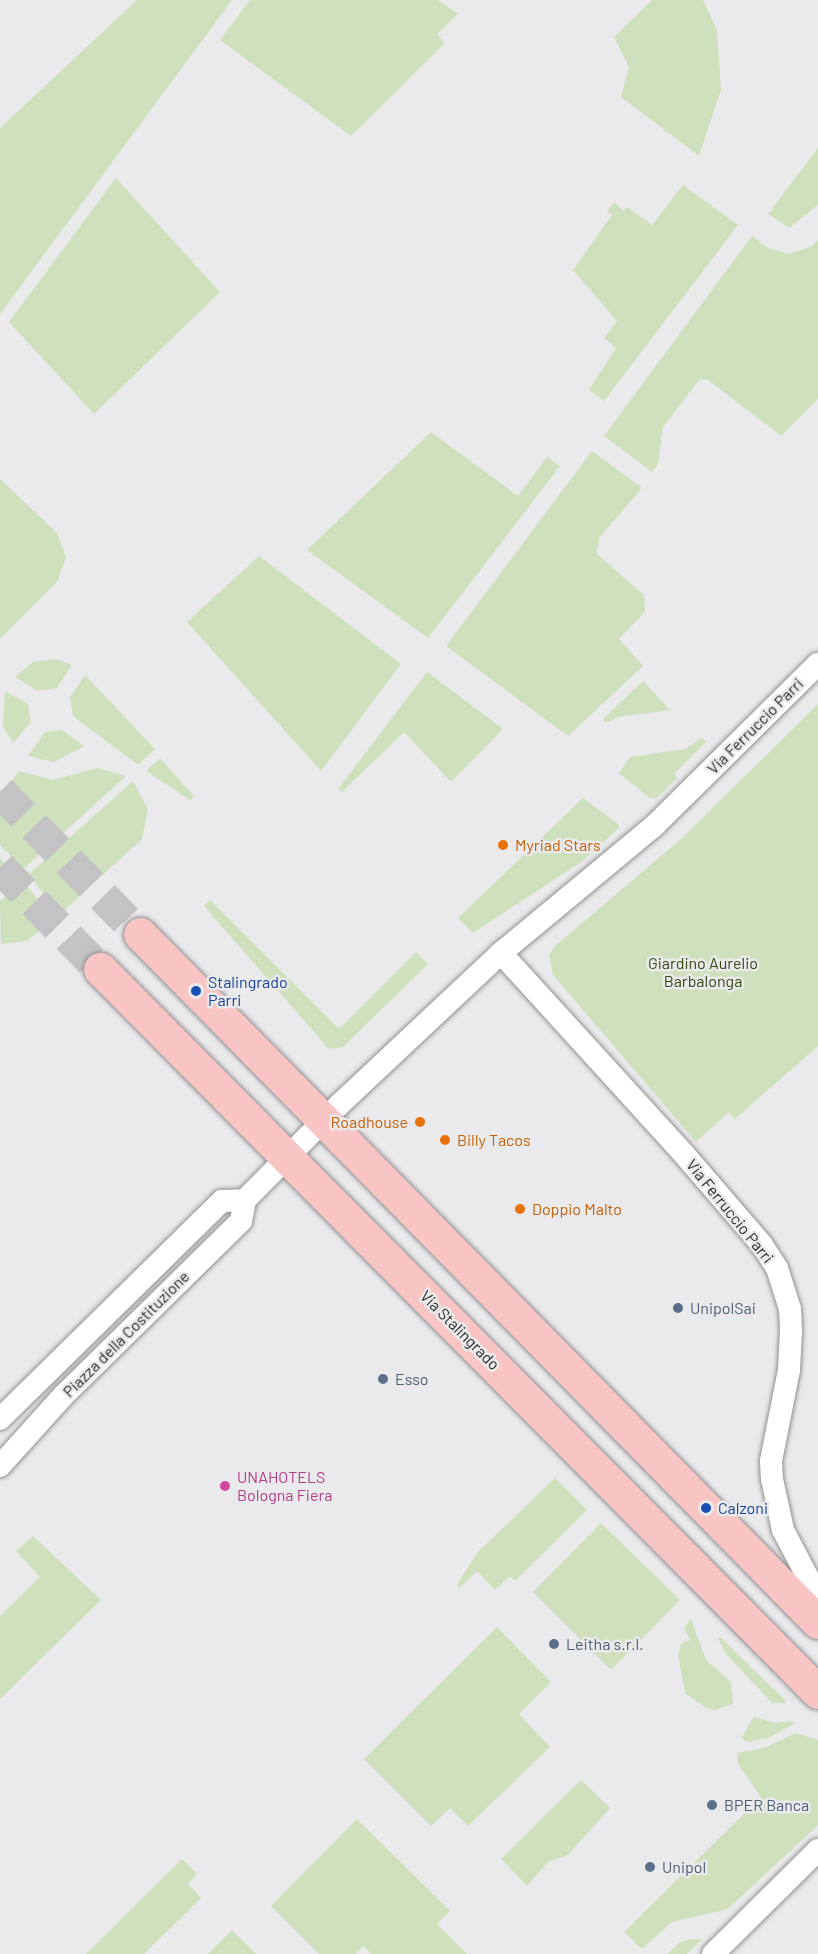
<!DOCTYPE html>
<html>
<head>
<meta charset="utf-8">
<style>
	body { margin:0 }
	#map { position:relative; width:818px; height:1954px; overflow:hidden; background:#eaeaec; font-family:Barlow,sans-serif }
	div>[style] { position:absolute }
	.green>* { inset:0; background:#cfe0bc }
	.primary-tunnel>* { height:33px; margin-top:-16.5px; transform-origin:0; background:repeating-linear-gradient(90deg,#c3c3c5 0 33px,transparent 0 49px) }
	.roads { filter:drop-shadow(0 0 2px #919193) drop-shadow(0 0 2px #919193) }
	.street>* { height:22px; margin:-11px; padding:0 11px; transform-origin:11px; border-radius:11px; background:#fff }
	.primary>* { height:33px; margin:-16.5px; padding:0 16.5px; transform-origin:16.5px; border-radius:16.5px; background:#f8c4c4 }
	.dots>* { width:16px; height:16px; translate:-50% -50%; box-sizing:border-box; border:3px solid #eaeaec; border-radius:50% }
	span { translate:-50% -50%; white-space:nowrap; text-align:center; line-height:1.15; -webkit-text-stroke:5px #eaeaec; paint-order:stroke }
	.street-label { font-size:16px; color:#282929 }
	.food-label { font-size:16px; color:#c56008 }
	.left { translate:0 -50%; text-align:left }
	.right { translate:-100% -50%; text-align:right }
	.park-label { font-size:16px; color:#344912 }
	.transit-label { font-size:16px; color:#164399 }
	.service-label { font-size:16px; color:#4e5e75 }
	.hotel-label { font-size:16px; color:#b23c85 }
</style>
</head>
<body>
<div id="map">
	<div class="green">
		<div style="clip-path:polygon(137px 0,232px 0,0 314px,0 128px)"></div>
		<div style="clip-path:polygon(250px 0,438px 0,458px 14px,437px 34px,445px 43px,351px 136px,220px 40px)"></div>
		<div style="clip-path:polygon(652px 0,703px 0,717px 30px,721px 90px,699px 156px,621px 97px,629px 67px,614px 37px)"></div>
		<div style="clip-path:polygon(818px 148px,818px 205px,789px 228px,768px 214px)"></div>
		<div style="clip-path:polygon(116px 178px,220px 292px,94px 414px,9px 322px)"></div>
		<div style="clip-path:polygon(683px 185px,738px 225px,604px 401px,589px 390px,616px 348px,604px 338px,617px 321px,573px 270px,612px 215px,607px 211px,614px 202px,624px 211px,627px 207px,652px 225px)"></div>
		<div style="clip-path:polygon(752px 236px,768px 248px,789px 254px,810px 247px,818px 240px,818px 399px,781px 436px,707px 379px,699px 380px,663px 427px,658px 464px,652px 472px,604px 436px)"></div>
		<div style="clip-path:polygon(431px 432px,518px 496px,547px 457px,560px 466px,428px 638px,307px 550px)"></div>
		<div style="clip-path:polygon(592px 451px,642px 488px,599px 538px,597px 554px,644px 595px,645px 612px,619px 639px,643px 666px,568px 736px,446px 646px)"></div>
		<div style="clip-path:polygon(0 479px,57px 533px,66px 557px,57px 582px,0 639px)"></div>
		<div style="clip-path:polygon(259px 556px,401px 664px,321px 771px,187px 622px)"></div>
		<div style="clip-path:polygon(56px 659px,72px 665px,57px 688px,38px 691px,15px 677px,33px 662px)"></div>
		<div style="clip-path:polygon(427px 672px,503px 729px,451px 782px,404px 732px,342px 792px,338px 789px)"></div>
		<div style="clip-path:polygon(85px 675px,155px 749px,138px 765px,73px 716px,70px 697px)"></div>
		<div style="clip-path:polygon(643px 681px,670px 710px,619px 717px,606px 723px,603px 719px)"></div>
		<div style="clip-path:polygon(5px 691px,28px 704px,31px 722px,13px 743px,3px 726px)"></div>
		<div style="clip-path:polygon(818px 704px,818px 1046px,735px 1119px,729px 1112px,696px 1142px,553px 975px,549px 955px,555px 946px,681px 839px)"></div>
		<div style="clip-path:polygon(62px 730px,84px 746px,54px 762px,28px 756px,45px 732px)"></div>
		<div style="clip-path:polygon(702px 738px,706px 742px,674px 774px,677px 778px,657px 798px,650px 798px,619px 773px,630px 757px,685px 749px)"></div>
		<div style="clip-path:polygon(160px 758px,194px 796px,190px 800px,146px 771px)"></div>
		<div style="clip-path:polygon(97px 768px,126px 776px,23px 869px,0 845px,0 797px,19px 771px,53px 780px)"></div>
		<div style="clip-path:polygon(133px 781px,148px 809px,142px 839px,61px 913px,28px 875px)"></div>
		<div style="clip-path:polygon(583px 798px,619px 825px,618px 829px,581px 862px,473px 933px,458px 918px)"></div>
		<div style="clip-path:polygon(0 858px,15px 875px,0 889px)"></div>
		<div style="clip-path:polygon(22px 881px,55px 919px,26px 941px,1px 944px,0 901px)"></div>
		<div style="clip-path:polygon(210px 900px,339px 1029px,416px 952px,428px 964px,343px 1047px,329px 1049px,204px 906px)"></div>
		<div style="clip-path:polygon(555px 1478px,587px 1510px,515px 1581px,510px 1576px,495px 1590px,477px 1571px,458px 1589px,458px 1583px,478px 1552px)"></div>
		<div style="clip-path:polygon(601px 1523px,680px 1600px,611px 1670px,533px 1592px)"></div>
		<div style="clip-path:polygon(33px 1536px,101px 1600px,0 1699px,0 1616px,40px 1577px,16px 1551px)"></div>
		<div style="clip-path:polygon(691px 1619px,706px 1660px,731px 1682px,733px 1704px,715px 1710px,706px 1708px,685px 1693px,678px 1654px,682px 1643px,690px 1640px,684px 1628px)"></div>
		<div style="clip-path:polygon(497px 1627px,551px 1682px,519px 1714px,550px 1747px,468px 1826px,450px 1808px,431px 1826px,364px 1759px)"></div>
		<div style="clip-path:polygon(720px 1637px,786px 1701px,786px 1703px,772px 1703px,727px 1655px,718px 1639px)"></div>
		<div style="clip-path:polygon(754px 1717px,775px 1723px,792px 1721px,794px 1724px,768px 1738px,748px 1742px,741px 1738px)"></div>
		<div style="clip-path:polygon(796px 1733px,818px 1740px,818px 1825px,728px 1909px,672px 1922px,642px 1949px,624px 1932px,761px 1797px,738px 1764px,737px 1753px,764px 1748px)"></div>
		<div style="clip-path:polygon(581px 1780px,610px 1808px,568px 1855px,548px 1862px,527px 1886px,501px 1859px)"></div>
		<div style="clip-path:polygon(357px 1819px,450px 1911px,437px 1924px,467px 1954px,371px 1954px,364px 1946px,355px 1954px,319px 1954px,271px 1906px)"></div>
		<div style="clip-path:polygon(182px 1859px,197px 1874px,188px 1884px,201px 1898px,144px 1954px,86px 1954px)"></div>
		<div style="clip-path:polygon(232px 1930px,256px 1954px,208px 1954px)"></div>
		<div style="clip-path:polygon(691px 1939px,702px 1939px,687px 1954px,668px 1954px,680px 1942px)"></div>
	</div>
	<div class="primary-tunnel">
		<div style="left:0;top:791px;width:200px;rotate:45.6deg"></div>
		<div style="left:0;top:867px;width:143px;rotate:45.6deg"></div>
	</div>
	<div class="roads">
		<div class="street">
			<div style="left:501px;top:953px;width:270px;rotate:47.7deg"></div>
			<div style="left:683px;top:1153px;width:121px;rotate:49.3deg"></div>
			<div style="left:762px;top:1245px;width:27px;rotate:57deg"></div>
			<div style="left:777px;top:1268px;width:43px;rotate:72.4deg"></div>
			<div style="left:790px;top:1309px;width:22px;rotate:87deg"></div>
			<div style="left:791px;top:1331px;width:39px;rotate:93deg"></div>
			<div style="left:789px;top:1370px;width:93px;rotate:101.2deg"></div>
			<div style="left:771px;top:1461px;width:18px;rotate:87deg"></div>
			<div style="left:772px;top:1479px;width:52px;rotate:77.8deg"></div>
			<div style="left:783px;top:1530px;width:76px;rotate:62.4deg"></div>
			<div style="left:0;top:1419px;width:311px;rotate:-44.5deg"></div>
			<div style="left:222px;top:1201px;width:23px;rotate:-2deg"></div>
			<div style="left:0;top:1466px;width:96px;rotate:-48deg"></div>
			<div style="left:64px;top:1395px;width:248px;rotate:-44.5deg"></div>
			<div style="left:241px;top:1221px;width:21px;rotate:-79deg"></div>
			<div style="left:245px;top:1200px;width:135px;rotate:-45.3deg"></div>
			<div style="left:340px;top:1104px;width:221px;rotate:-43.2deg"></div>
			<div style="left:501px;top:953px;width:197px;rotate:-39.7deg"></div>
			<div style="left:653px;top:827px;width:232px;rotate:-44.7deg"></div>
			<div style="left:713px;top:1954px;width:148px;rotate:-44.7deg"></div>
		</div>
		<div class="primary">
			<div style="left:140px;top:934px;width:966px;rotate:45.42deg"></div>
			<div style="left:100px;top:969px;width:1019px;rotate:45.2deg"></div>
		</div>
	</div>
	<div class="dots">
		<div style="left:503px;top:845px;background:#e8710a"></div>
		<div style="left:196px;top:991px;background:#1a4fb4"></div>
		<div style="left:420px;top:1122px;background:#e8710a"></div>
		<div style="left:445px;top:1140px;background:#e8710a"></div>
		<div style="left:520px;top:1209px;background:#e8710a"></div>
		<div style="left:678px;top:1308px;background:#5c6f8a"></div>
		<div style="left:383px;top:1379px;background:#5c6f8a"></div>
		<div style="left:225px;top:1486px;background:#d1479c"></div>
		<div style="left:706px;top:1508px;background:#1a4fb4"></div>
		<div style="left:554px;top:1644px;background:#5c6f8a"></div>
		<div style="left:712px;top:1805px;background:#5c6f8a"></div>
		<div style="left:650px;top:1867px;background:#5c6f8a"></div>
	</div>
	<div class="street-label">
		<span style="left:755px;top:726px;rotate:-45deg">Via Ferruccio Parri</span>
		<span style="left:730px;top:1211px;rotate:51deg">Via Ferruccio Parri</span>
		<span style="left:460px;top:1330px;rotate:45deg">Via Stalingrado</span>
		<span style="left:126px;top:1334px;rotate:-45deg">Piazza della Costituzione</span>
	</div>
	<div class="food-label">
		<span class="left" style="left:515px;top:845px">Myriad Stars</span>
		<span class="right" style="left:408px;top:1122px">Roadhouse</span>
		<span class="left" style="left:457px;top:1140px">Billy Tacos</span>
		<span class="left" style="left:532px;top:1209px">Doppio Malto</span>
	</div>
	<div class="park-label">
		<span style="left:703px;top:972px">Giardino Aurelio<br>Barbalonga</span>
	</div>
	<div class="transit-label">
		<span class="left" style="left:208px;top:991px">Stalingrado<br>Parri</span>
		<span class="left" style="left:718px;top:1508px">Calzoni</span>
	</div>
	<div class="service-label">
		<span class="left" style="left:690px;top:1308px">UnipolSai</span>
		<span class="left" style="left:395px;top:1379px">Esso</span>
		<span class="left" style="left:566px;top:1644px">Leitha s.r.l.</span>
		<span class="left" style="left:724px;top:1805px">BPER Banca</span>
		<span class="left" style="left:662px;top:1867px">Unipol</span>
	</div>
	<div class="hotel-label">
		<span class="left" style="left:237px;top:1486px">UNAHOTELS<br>Bologna Fiera</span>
	</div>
</div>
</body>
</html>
